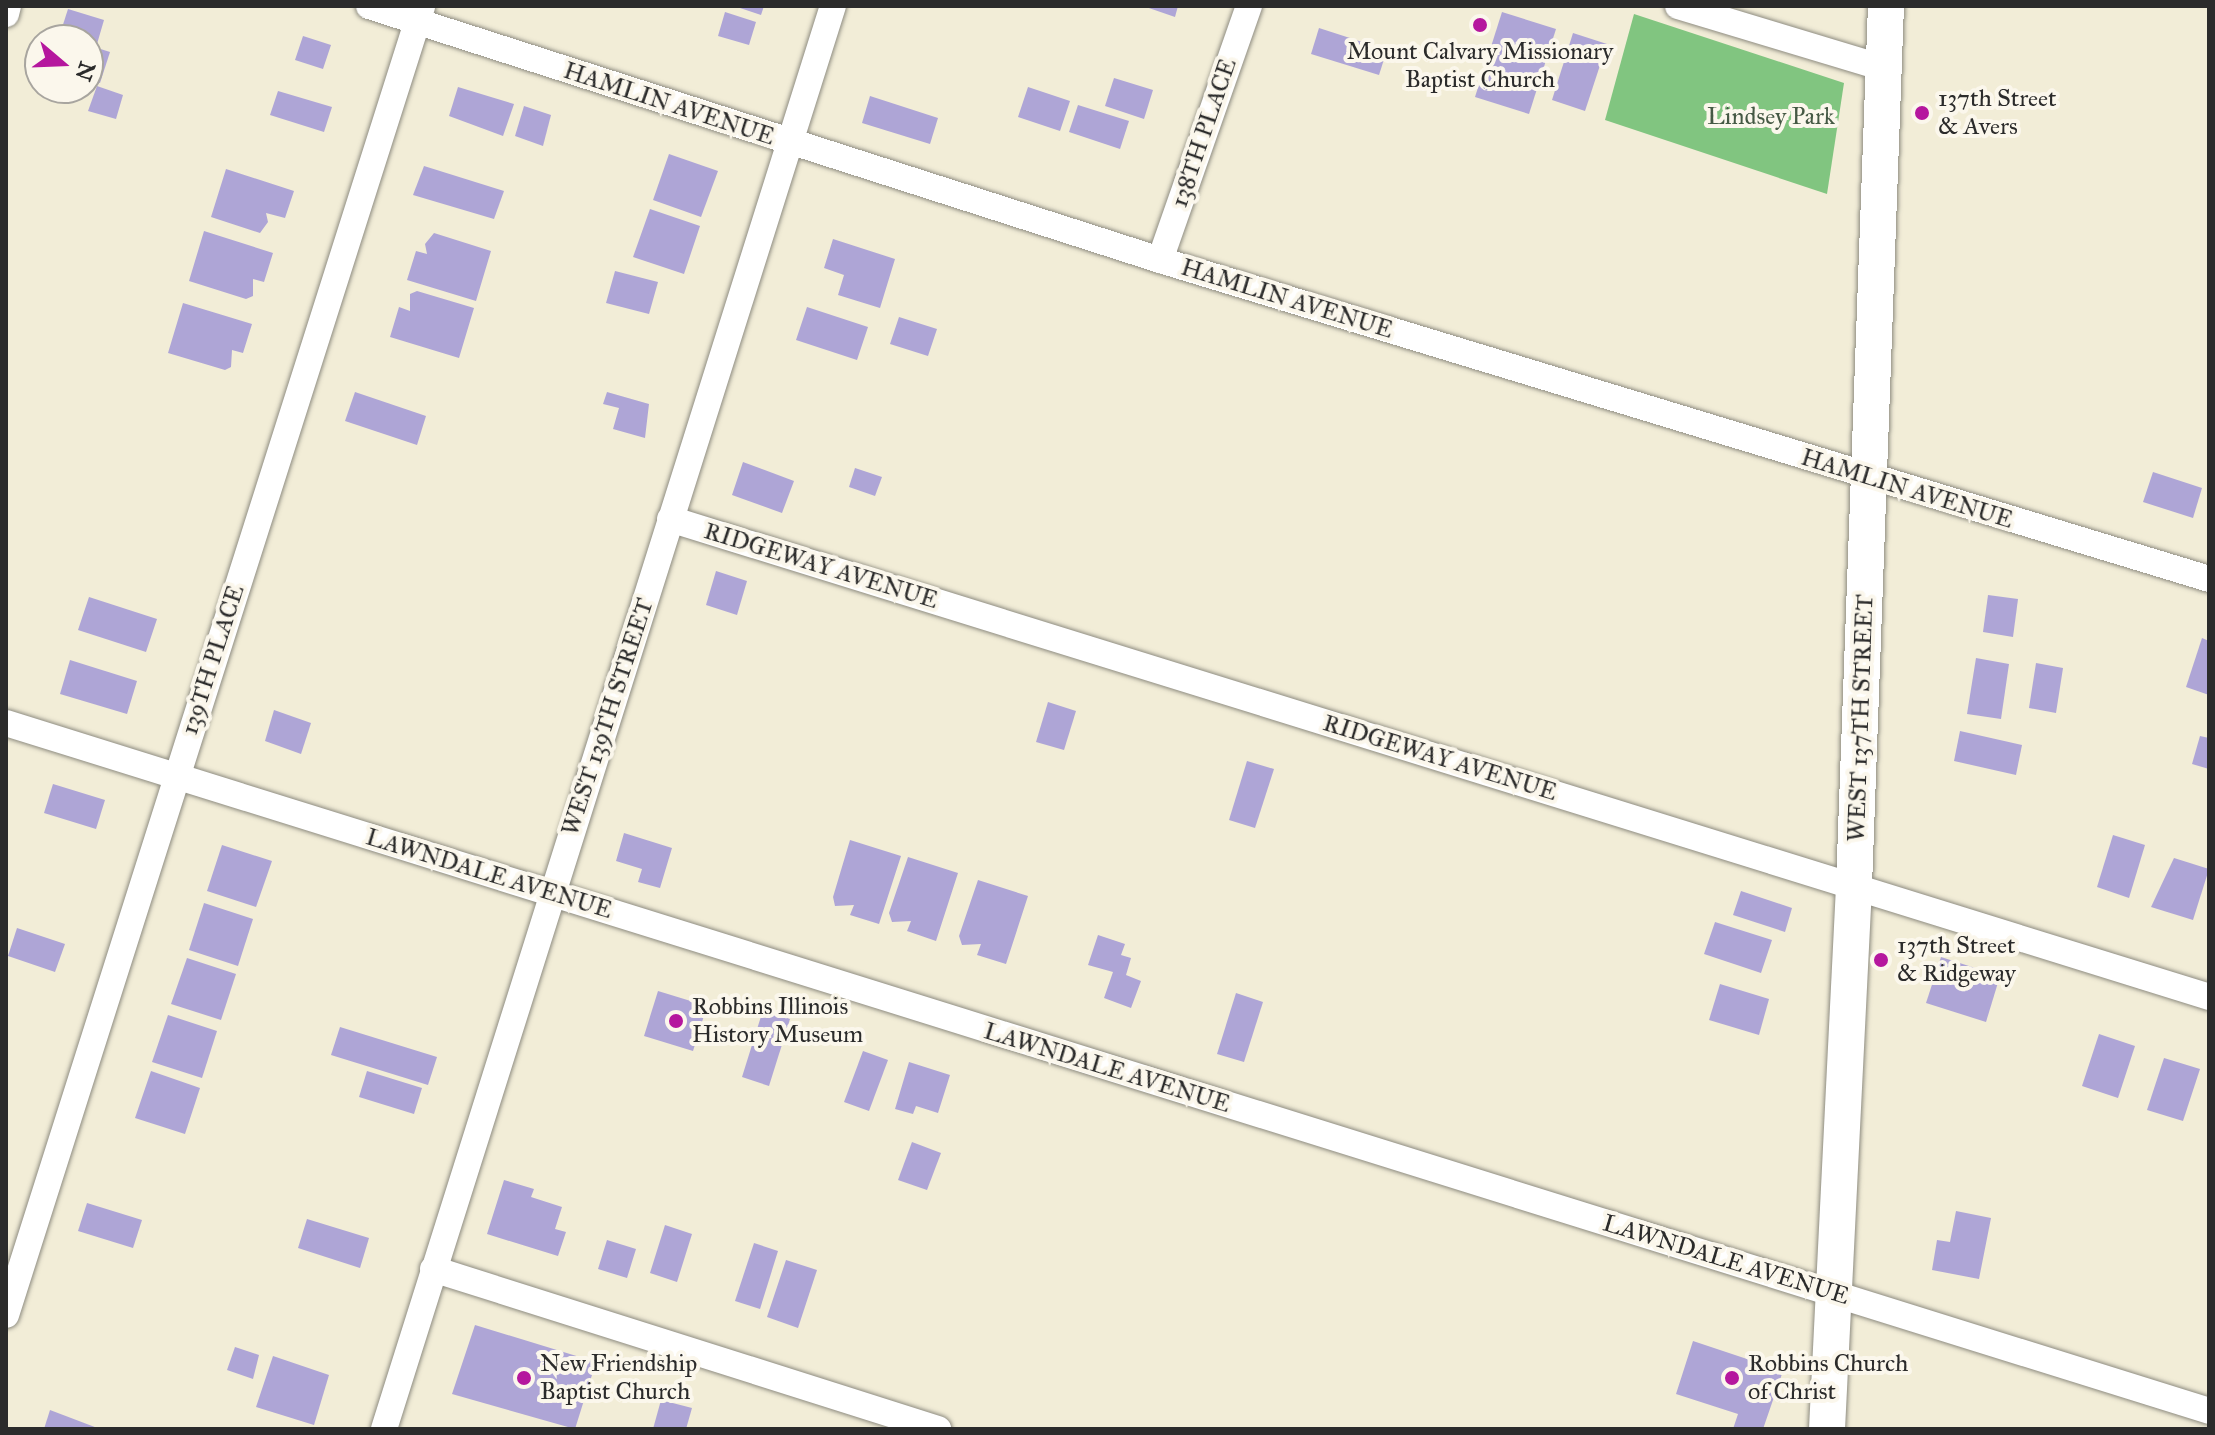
<!DOCTYPE html>
<html>
<head>
<meta charset="utf-8">
<style>
	body { margin:0 }
	#map { position:relative; width:2215px; height:1435px; overflow:hidden; background:#f2edd7; font-family:"IM FELL Great Primer",serif }
	div>[style] { position:absolute }
	.green>* { inset:0; background:#81c580 }
	.building>* { inset:0; background:#aea5d6 }
	.roads { filter:drop-shadow(0 0 2px #8e8c81) drop-shadow(0 0 2px #8e8c81) }
	.street>* { height:26px; margin:-13px; padding:0 13px; transform-origin:13px; border-radius:13px; background:#fff }
	.secondary>* { height:36px; margin:-18px; padding:0 18px; transform-origin:18px; border-radius:18px; background:#fff }
	.dots>* { width:22px; height:22px; translate:-50% -50%; box-sizing:border-box; border:4px solid #fbf7ec; border-radius:50% }
	span { translate:-50% -50%; white-space:nowrap; text-align:center; line-height:1.15; -webkit-text-stroke:8px #fbf7ec; paint-order:stroke }
	.poi-label { font-size:24px; color:#2b2b2b }
	.left { translate:0 -50%; text-align:left }
	.street-label { font-size:24px; color:#2b2b2b }
	.park-label { font-size:24px; color:#455944 }
	.frame { position:absolute; inset:0; border:8px solid #2b2b2b; pointer-events:none }
	.north { position:absolute; left:24px; top:24px; width:80px; height:80px; box-sizing:border-box; background:#fbf7ec; border:2px solid #a8a59f; border-radius:50%; rotate:109deg; font-size:22px; font-weight:700; line-height:32px; text-align:center; color:#2b2b2b }
	.north::after { content:''; display:block; margin:auto; width:28px; height:36px; background:#b5179e; clip-path:polygon(50% 0,100% 100%,50% 72%,0 100%) }
</style>
</head>
<body>
<div id="map">
	<div class="green">
		<div style="clip-path:polygon(1634px 14px,1844px 83px,1827px 194px,1605px 120px)"></div>
	</div>
	<div class="building">
		<div style="clip-path:polygon(734px 6px,764px 6px,761px 15px)"></div>
		<div style="clip-path:polygon(1143px 6px,1178px 6px,1175px 17px)"></div>
		<div style="clip-path:polygon(68px 9px,104px 20px,97px 44px,60px 34px)"></div>
		<div style="clip-path:polygon(725px 12px,756px 22px,749px 45px,718px 36px)"></div>
		<div style="clip-path:polygon(1502px 12px,1556px 29px,1529px 114px,1475px 97px)"></div>
		<div style="clip-path:polygon(1319px 28px,1387px 50px,1379px 75px,1311px 54px)"></div>
		<div style="clip-path:polygon(1573px 33px,1607px 44px,1585px 111px,1552px 100px)"></div>
		<div style="clip-path:polygon(303px 36px,331px 45px,323px 69px,295px 60px)"></div>
		<div style="clip-path:polygon(88px 45px,110px 52px,100px 83px,88px 79px)"></div>
		<div style="clip-path:polygon(1114px 78px,1153px 90px,1144px 119px,1105px 106px)"></div>
		<div style="clip-path:polygon(97px 86px,123px 95px,116px 119px,88px 111px)"></div>
		<div style="clip-path:polygon(458px 87px,514px 104px,503px 136px,449px 116px)"></div>
		<div style="clip-path:polygon(1028px 87px,1070px 101px,1060px 131px,1018px 117px)"></div>
		<div style="clip-path:polygon(278px 91px,332px 107px,324px 132px,270px 115px)"></div>
		<div style="clip-path:polygon(870px 96px,938px 118px,930px 144px,862px 123px)"></div>
		<div style="clip-path:polygon(1078px 105px,1129px 121px,1120px 149px,1069px 132px)"></div>
		<div style="clip-path:polygon(524px 106px,551px 115px,543px 146px,515px 136px)"></div>
		<div style="clip-path:polygon(669px 154px,718px 171px,701px 217px,653px 200px)"></div>
		<div style="clip-path:polygon(424px 166px,504px 191px,494px 219px,413px 195px)"></div>
		<div style="clip-path:polygon(226px 169px,294px 191px,285px 218px,266px 213px,268px 222px,260px 233px,211px 217px)"></div>
		<div style="clip-path:polygon(650px 209px,700px 226px,684px 274px,633px 257px)"></div>
		<div style="clip-path:polygon(204px 231px,273px 253px,264px 282px,253px 279px,253px 296px,246px 299px,189px 281px)"></div>
		<div style="clip-path:polygon(434px 233px,491px 251px,476px 301px,407px 280px,416px 251px,427px 254px,425px 244px)"></div>
		<div style="clip-path:polygon(833px 239px,895px 259px,880px 308px,838px 295px,844px 275px,824px 268px)"></div>
		<div style="clip-path:polygon(615px 271px,658px 282px,649px 314px,606px 303px)"></div>
		<div style="clip-path:polygon(417px 291px,474px 308px,459px 358px,390px 337px,399px 307px,410px 311px,410px 294px)"></div>
		<div style="clip-path:polygon(183px 303px,252px 324px,243px 353px,232px 350px,231px 367px,225px 370px,168px 353px)"></div>
		<div style="clip-path:polygon(807px 307px,868px 327px,857px 360px,796px 340px)"></div>
		<div style="clip-path:polygon(899px 317px,937px 329px,928px 356px,890px 344px)"></div>
		<div style="clip-path:polygon(355px 392px,426px 416px,417px 445px,345px 421px)"></div>
		<div style="clip-path:polygon(607px 392px,649px 404px,645px 438px,613px 429px,619px 408px,603px 404px)"></div>
		<div style="clip-path:polygon(743px 462px,794px 481px,782px 513px,732px 495px)"></div>
		<div style="clip-path:polygon(855px 468px,882px 477px,875px 496px,849px 487px)"></div>
		<div style="clip-path:polygon(2153px 472px,2202px 488px,2193px 518px,2143px 502px)"></div>
		<div style="clip-path:polygon(716px 571px,747px 581px,737px 615px,706px 605px)"></div>
		<div style="clip-path:polygon(1988px 595px,2018px 599px,2013px 637px,1983px 632px)"></div>
		<div style="clip-path:polygon(89px 597px,157px 619px,146px 652px,78px 630px)"></div>
		<div style="clip-path:polygon(2202px 638px,2209px 641px,2209px 695px,2186px 687px)"></div>
		<div style="clip-path:polygon(1976px 658px,2009px 664px,2001px 719px,1967px 714px)"></div>
		<div style="clip-path:polygon(70px 660px,137px 681px,127px 714px,60px 694px)"></div>
		<div style="clip-path:polygon(2036px 663px,2063px 668px,2056px 713px,2029px 708px)"></div>
		<div style="clip-path:polygon(1048px 702px,1076px 711px,1064px 750px,1036px 742px)"></div>
		<div style="clip-path:polygon(274px 710px,311px 723px,301px 754px,265px 741px)"></div>
		<div style="clip-path:polygon(1960px 731px,2022px 745px,2016px 775px,1954px 761px)"></div>
		<div style="clip-path:polygon(2200px 736px,2209px 738px,2209px 769px,2192px 764px)"></div>
		<div style="clip-path:polygon(1247px 761px,1274px 769px,1255px 828px,1229px 820px)"></div>
		<div style="clip-path:polygon(53px 784px,105px 800px,96px 829px,44px 813px)"></div>
		<div style="clip-path:polygon(624px 833px,672px 848px,660px 888px,638px 882px,642px 869px,616px 861px)"></div>
		<div style="clip-path:polygon(2113px 835px,2145px 845px,2129px 898px,2097px 887px)"></div>
		<div style="clip-path:polygon(850px 840px,901px 856px,879px 924px,850px 915px,854px 905px,835px 906px,833px 897px)"></div>
		<div style="clip-path:polygon(222px 845px,272px 861px,256px 907px,207px 891px)"></div>
		<div style="clip-path:polygon(908px 857px,958px 873px,936px 941px,907px 931px,911px 921px,892px 922px,889px 913px)"></div>
		<div style="clip-path:polygon(2174px 858px,2209px 869px,2193px 920px,2151px 907px)"></div>
		<div style="clip-path:polygon(978px 880px,1028px 896px,1006px 964px,977px 955px,981px 944px,962px 945px,959px 936px)"></div>
		<div style="clip-path:polygon(1741px 891px,1792px 908px,1785px 932px,1733px 915px)"></div>
		<div style="clip-path:polygon(204px 903px,253px 919px,238px 966px,189px 950px)"></div>
		<div style="clip-path:polygon(1715px 922px,1772px 940px,1761px 973px,1704px 954px)"></div>
		<div style="clip-path:polygon(17px 928px,65px 944px,55px 972px,8px 956px)"></div>
		<div style="clip-path:polygon(1098px 935px,1125px 944px,1121px 955px,1131px 958px,1126px 975px,1141px 981px,1131px 1008px,1104px 998px,1113px 972px,1088px 965px)"></div>
		<div style="clip-path:polygon(1941px 957px,2000px 976px,1986px 1022px,1926px 1003px)"></div>
		<div style="clip-path:polygon(187px 958px,236px 974px,221px 1020px,171px 1004px)"></div>
		<div style="clip-path:polygon(1720px 984px,1769px 999px,1759px 1035px,1709px 1020px)"></div>
		<div style="clip-path:polygon(658px 991px,707px 1006px,693px 1051px,644px 1036px)"></div>
		<div style="clip-path:polygon(1236px 993px,1263px 1002px,1244px 1062px,1217px 1054px)"></div>
		<div style="clip-path:polygon(763px 1010px,790px 1019px,769px 1086px,742px 1077px)"></div>
		<div style="clip-path:polygon(168px 1015px,217px 1031px,202px 1078px,152px 1062px)"></div>
		<div style="clip-path:polygon(340px 1027px,437px 1057px,428px 1085px,331px 1055px)"></div>
		<div style="clip-path:polygon(2099px 1034px,2135px 1046px,2118px 1098px,2082px 1086px)"></div>
		<div style="clip-path:polygon(863px 1051px,888px 1060px,869px 1111px,844px 1102px)"></div>
		<div style="clip-path:polygon(2164px 1058px,2200px 1069px,2183px 1121px,2147px 1110px)"></div>
		<div style="clip-path:polygon(909px 1062px,950px 1075px,938px 1113px,916px 1106px,913px 1114px,895px 1109px)"></div>
		<div style="clip-path:polygon(151px 1071px,200px 1088px,185px 1134px,135px 1118px)"></div>
		<div style="clip-path:polygon(367px 1071px,422px 1088px,414px 1114px,359px 1097px)"></div>
		<div style="clip-path:polygon(912px 1142px,941px 1153px,927px 1190px,898px 1180px)"></div>
		<div style="clip-path:polygon(504px 1180px,534px 1189px,531px 1197px,562px 1207px,555px 1229px,566px 1232px,558px 1256px,487px 1234px)"></div>
		<div style="clip-path:polygon(87px 1203px,142px 1220px,133px 1248px,78px 1231px)"></div>
		<div style="clip-path:polygon(1956px 1211px,1991px 1218px,1979px 1279px,1932px 1270px,1937px 1240px,1950px 1242px)"></div>
		<div style="clip-path:polygon(307px 1219px,369px 1238px,360px 1268px,298px 1248px)"></div>
		<div style="clip-path:polygon(665px 1225px,692px 1234px,677px 1282px,650px 1273px)"></div>
		<div style="clip-path:polygon(607px 1240px,636px 1249px,627px 1278px,598px 1269px)"></div>
		<div style="clip-path:polygon(754px 1243px,778px 1251px,760px 1309px,735px 1301px)"></div>
		<div style="clip-path:polygon(786px 1260px,817px 1270px,798px 1328px,767px 1317px)"></div>
		<div style="clip-path:polygon(475px 1325px,596px 1362px,575px 1429px,452px 1394px)"></div>
		<div style="clip-path:polygon(1693px 1341px,1783px 1371px,1763px 1429px,1733px 1429px,1738px 1414px,1676px 1394px)"></div>
		<div style="clip-path:polygon(235px 1347px,259px 1355px,253px 1379px,227px 1370px)"></div>
		<div style="clip-path:polygon(273px 1356px,329px 1375px,314px 1425px,256px 1407px)"></div>
		<div style="clip-path:polygon(661px 1400px,692px 1408px,686px 1429px,653px 1429px)"></div>
		<div style="clip-path:polygon(50px 1410px,100px 1429px,44px 1429px)"></div>
	</div>
	<div class="roads">
		<div class="street">
			<div style="left:369px;top:6px;width:831px;rotate:17.8deg"></div>
			<div style="left:1160px;top:260px;width:1096px;rotate:16.91deg"></div>
			<div style="left:1678px;top:6px;width:215px;rotate:16.8deg"></div>
			<div style="left:6px;top:14px;width:8px;rotate:-76deg"></div>
			<div style="left:1160px;top:260px;width:269px;rotate:-70.7deg"></div>
			<div style="left:670px;top:519px;width:1612px;rotate:17.25deg"></div>
			<div style="left:6px;top:723px;width:2308px;rotate:17.34deg"></div>
			<div style="left:433px;top:1269px;width:530px;rotate:17.58deg"></div>
			<div style="left:6px;top:1315px;width:1373px;rotate:-72.36deg"></div>
			<div style="left:384px;top:1429px;width:1492px;rotate:-72.49deg"></div>
		</div>
		<div class="secondary">
			<div style="left:1827px;top:1429px;width:544px;rotate:-87.15deg"></div>
			<div style="left:1854px;top:886px;width:881px;rotate:-87.92deg"></div>
		</div>
	</div>
	<div class="dots">
		<div style="left:1480px;top:25px;background:#b5179e"></div>
		<div style="left:1922px;top:113px;background:#b5179e"></div>
		<div style="left:1881px;top:960px;background:#b5179e"></div>
		<div style="left:676px;top:1021px;background:#b5179e"></div>
		<div style="left:524px;top:1378px;background:#b5179e"></div>
		<div style="left:1732px;top:1378px;background:#b5179e"></div>
	</div>
	<div class="poi-label">
		<span style="left:1480px;top:66px">Mount Calvary Missionary<br>Baptist Church</span>
		<span class="left" style="left:1938px;top:113px">137th Street<br>&amp; Avers</span>
		<span class="left" style="left:1897px;top:960px">137th Street<br>&amp; Ridgeway</span>
		<span class="left" style="left:692px;top:1021px">Robbins Illinois<br>History Museum</span>
		<span class="left" style="left:540px;top:1378px">New Friendship<br>Baptist Church</span>
		<span class="left" style="left:1748px;top:1378px">Robbins Church<br>of Christ</span>
	</div>
	<div class="street-label">
		<span style="left:669px;top:104px;rotate:18deg">HAMLIN AVENUE</span>
		<span style="left:1204px;top:133px;rotate:-71deg">138TH PLACE</span>
		<span style="left:1287px;top:299px;rotate:17deg">HAMLIN AVENUE</span>
		<span style="left:1907px;top:489px;rotate:17deg">HAMLIN AVENUE</span>
		<span style="left:821px;top:566px;rotate:17deg">RIDGEWAY AVENUE</span>
		<span style="left:213px;top:660px;rotate:-72deg">139TH PLACE</span>
		<span style="left:608px;top:717px;rotate:-72deg">WEST 139TH STREET</span>
		<span style="left:1861px;top:718px;rotate:-88deg">WEST 137TH STREET</span>
		<span style="left:1440px;top:758px;rotate:17deg">RIDGEWAY AVENUE</span>
		<span style="left:489px;top:874px;rotate:17deg">LAWNDALE AVENUE</span>
		<span style="left:1107px;top:1068px;rotate:17deg">LAWNDALE AVENUE</span>
		<span style="left:1726px;top:1260px;rotate:17deg">LAWNDALE AVENUE</span>
	</div>
	<div class="park-label">
		<span style="left:1771px;top:117px">Lindsey Park</span>
	</div>
	<div class="frame"></div>
	<div class="north">N</div>
</div>
</body>
</html>
